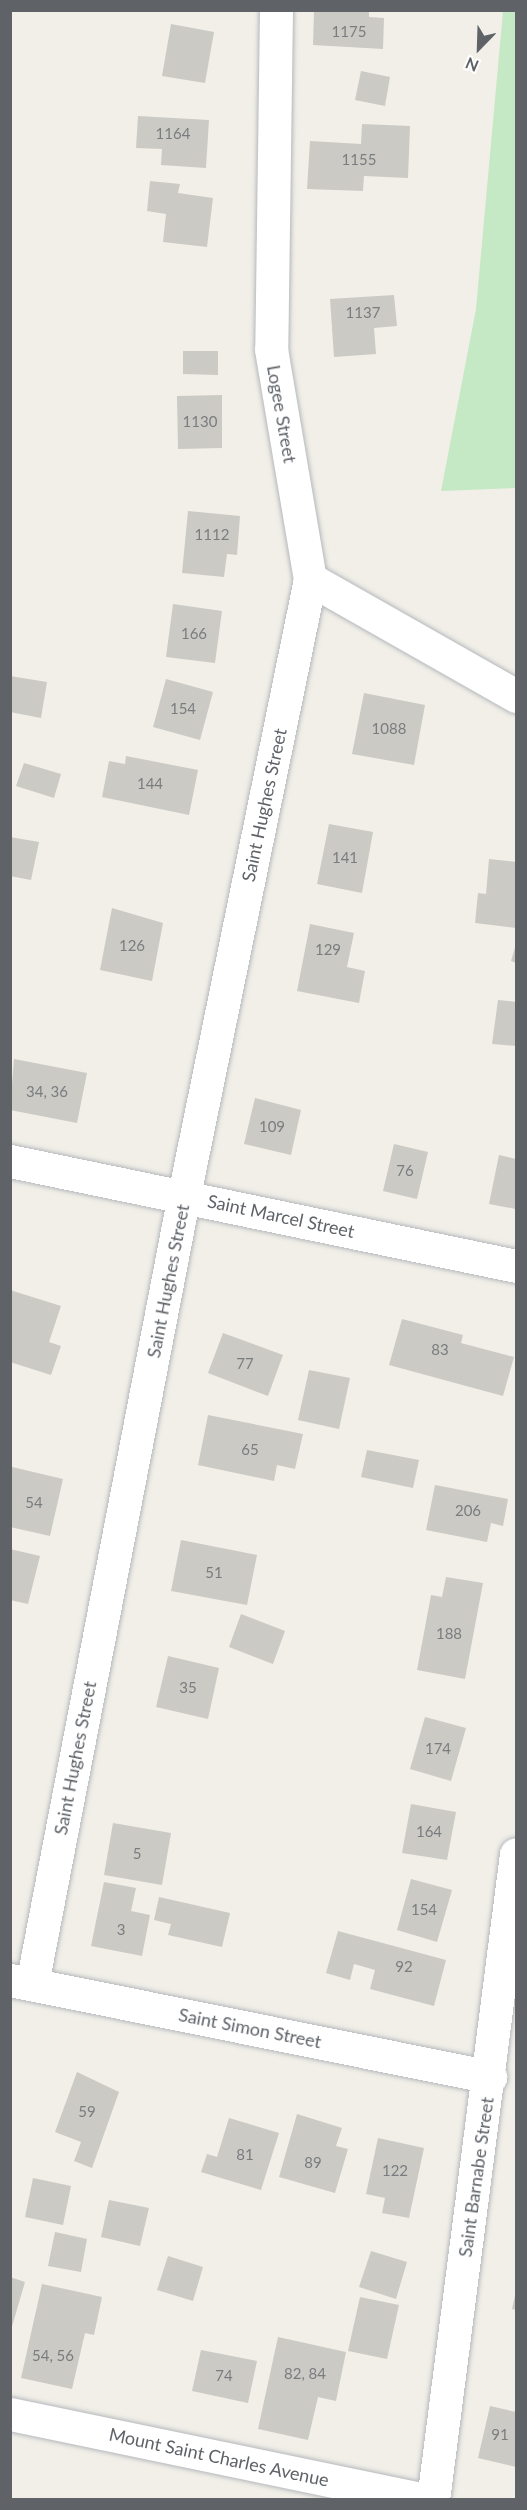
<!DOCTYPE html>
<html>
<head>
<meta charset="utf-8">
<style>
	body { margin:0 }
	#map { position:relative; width:527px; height:2510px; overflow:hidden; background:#f1efe8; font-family:Lato,sans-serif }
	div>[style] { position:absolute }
	.green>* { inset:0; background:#c5e8c5 }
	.building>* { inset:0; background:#cccac5 }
	.roads { filter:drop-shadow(0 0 2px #b5b8bc) drop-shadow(0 0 2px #b5b8bc) }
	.street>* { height:33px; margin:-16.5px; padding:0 16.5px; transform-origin:16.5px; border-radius:16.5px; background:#fff }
	.secondary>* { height:33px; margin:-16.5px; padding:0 16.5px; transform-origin:16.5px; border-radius:16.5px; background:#fff }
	span { translate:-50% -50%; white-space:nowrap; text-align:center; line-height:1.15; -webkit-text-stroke:5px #fff; paint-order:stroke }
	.number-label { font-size:15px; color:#7a7d7f }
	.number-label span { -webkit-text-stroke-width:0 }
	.street-label { font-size:18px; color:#5f6368 }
	.frame { position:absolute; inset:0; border:12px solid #5f6368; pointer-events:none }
	.north { position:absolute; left:449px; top:18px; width:60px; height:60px; -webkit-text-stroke:4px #fff; paint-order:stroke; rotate:203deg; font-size:16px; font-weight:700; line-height:24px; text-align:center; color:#5f6368 }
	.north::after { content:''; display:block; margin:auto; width:21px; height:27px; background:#5f6368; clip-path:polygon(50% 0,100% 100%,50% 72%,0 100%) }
</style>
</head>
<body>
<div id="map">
	<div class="green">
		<div style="clip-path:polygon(503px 11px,516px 11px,516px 488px,441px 491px,476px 309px)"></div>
	</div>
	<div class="building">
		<div style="clip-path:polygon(314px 10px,369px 10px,369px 17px,384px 18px,383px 49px,313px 45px)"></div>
		<div style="clip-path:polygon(171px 24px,214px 32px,205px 83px,162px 76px)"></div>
		<div style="clip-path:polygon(361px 71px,390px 77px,385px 106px,355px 100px)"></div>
		<div style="clip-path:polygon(138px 116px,209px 120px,206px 168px,161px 165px,162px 149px,136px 148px)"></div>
		<div style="clip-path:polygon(362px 124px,410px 126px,408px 178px,364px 176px,363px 191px,307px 189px,310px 141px,361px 144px)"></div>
		<div style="clip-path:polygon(150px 181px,180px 184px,178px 193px,213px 198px,207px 247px,163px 242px,166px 214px,147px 211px)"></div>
		<div style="clip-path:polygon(394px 295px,397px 326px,374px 328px,376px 354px,334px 357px,330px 299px)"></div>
		<div style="clip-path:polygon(183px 351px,218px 351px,218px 375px,183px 374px)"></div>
		<div style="clip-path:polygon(222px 395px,222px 448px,178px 449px,177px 396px)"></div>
		<div style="clip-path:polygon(188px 511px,240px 516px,237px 555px,227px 554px,224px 577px,182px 573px)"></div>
		<div style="clip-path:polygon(173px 604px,222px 611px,215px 663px,166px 657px)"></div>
		<div style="clip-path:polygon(10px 676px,47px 682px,41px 718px,10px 712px)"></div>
		<div style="clip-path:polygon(166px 679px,213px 692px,200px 740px,153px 727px)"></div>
		<div style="clip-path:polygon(364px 693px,425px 705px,414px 765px,352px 754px)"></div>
		<div style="clip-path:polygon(126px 756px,198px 770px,189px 815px,102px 797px,109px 761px,125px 764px)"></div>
		<div style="clip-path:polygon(24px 763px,61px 774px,54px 798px,16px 786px)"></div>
		<div style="clip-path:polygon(329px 824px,373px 832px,362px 893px,317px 884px)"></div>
		<div style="clip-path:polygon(10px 837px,39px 842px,31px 880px,10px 876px)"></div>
		<div style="clip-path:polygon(489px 859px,516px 862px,516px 928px,475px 923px,478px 893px,486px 894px)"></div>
		<div style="clip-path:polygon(112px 908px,163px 923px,152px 981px,100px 970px)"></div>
		<div style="clip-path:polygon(310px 924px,354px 933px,347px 967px,365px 971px,359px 1003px,297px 991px)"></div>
		<div style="clip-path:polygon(516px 944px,516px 963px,511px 961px)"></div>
		<div style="clip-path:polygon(498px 1000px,516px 1002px,516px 1046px,492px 1044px)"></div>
		<div style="clip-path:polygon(14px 1059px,87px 1073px,77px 1123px,10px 1110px)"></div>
		<div style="clip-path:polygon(255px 1098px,301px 1110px,291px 1155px,244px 1144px)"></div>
		<div style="clip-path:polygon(394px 1144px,428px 1152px,417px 1199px,383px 1191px)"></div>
		<div style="clip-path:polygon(499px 1155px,516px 1159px,516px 1209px,489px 1204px)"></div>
		<div style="clip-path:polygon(10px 1290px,61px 1306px,49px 1342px,61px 1346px,51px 1375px,10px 1362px)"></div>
		<div style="clip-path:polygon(402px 1319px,463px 1335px,461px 1343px,514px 1357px,503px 1396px,389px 1365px)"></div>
		<div style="clip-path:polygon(223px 1333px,283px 1355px,268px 1396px,208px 1373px)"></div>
		<div style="clip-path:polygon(309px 1370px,350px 1378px,339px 1429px,298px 1420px)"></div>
		<div style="clip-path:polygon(208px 1415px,303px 1434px,295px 1469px,277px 1465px,274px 1481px,198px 1465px)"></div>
		<div style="clip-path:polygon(367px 1450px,419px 1460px,413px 1488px,361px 1477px)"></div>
		<div style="clip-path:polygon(12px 1467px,63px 1479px,50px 1536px,10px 1527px)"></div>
		<div style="clip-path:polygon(435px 1485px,508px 1499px,503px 1526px,491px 1523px,487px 1542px,426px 1530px)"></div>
		<div style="clip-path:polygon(181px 1540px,257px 1555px,247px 1605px,171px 1591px)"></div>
		<div style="clip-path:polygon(10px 1549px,40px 1556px,28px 1604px,10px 1600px)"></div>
		<div style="clip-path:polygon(446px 1577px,483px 1583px,465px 1679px,417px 1670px,431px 1595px,442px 1597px)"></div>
		<div style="clip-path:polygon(241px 1614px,285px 1631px,273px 1664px,229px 1647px)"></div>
		<div style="clip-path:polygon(168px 1656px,219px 1668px,208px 1719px,156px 1707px)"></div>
		<div style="clip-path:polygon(425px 1717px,466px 1728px,451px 1781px,410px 1769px)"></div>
		<div style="clip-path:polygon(411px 1804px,456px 1812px,447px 1860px,402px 1853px)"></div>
		<div style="clip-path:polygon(113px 1823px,171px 1833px,162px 1885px,104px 1875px)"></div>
		<div style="clip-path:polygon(411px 1879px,452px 1890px,437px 1942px,397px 1930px)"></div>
		<div style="clip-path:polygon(104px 1882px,136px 1888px,131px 1911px,150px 1915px,142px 1956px,91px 1946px)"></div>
		<div style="clip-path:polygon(159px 1897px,230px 1913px,222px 1947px,168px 1935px,171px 1924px,154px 1920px)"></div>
		<div style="clip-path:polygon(338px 1931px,446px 1960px,434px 2006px,370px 1989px,375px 1970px,354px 1964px,350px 1980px,326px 1973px)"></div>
		<div style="clip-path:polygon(77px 2072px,119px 2092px,92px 2168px,74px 2161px,81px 2142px,55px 2132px)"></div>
		<div style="clip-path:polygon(297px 2114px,342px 2128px,336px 2146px,348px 2149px,335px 2193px,279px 2177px)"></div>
		<div style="clip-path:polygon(229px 2118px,279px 2133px,261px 2190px,201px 2172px,207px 2154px,217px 2157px)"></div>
		<div style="clip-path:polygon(378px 2138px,424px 2148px,409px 2218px,382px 2213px,385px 2198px,366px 2194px)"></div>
		<div style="clip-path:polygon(33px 2178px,71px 2186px,63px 2225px,25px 2217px)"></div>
		<div style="clip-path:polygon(109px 2200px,149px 2208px,140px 2246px,101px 2237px)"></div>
		<div style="clip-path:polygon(55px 2232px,87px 2239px,81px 2272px,48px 2266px)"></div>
		<div style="clip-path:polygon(371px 2251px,407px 2262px,396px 2299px,359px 2287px)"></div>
		<div style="clip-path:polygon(168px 2256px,203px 2267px,193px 2301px,157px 2290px)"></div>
		<div style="clip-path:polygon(10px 2277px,25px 2282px,11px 2330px,10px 2330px)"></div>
		<div style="clip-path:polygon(42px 2284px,102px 2297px,94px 2335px,85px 2333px,72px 2389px,21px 2378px)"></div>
		<div style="clip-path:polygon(516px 2291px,516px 2310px,512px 2309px)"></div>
		<div style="clip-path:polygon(360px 2297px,399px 2305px,387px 2359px,348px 2351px)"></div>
		<div style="clip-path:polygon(278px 2337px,346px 2352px,336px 2401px,318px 2397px,308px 2440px,258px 2429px)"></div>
		<div style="clip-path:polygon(201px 2350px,257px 2361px,248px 2403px,192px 2391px)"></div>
		<div style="clip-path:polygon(490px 2406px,516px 2412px,516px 2467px,478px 2458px)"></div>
	</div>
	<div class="roads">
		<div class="street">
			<div style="left:10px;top:1161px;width:517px;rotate:11.72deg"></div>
			<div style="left:10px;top:1980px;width:490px;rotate:11.4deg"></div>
			<div style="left:32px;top:1984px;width:804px;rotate:-79.1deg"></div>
			<div style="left:184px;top:1195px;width:629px;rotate:-78.44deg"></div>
			<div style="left:10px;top:2414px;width:426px;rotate:11.7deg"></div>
			<div style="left:433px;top:2500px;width:651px;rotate:-82.68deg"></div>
		</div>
		<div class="secondary">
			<div style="left:276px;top:10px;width:339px;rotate:90.8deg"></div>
			<div style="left:271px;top:349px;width:233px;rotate:80.4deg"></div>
			<div style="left:310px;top:579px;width:237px;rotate:29.6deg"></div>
		</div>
	</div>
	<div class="number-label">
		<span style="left:349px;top:32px">1175</span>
		<span style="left:173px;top:134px">1164</span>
		<span style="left:359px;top:160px">1155</span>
		<span style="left:363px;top:313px">1137</span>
		<span style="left:200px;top:422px">1130</span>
		<span style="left:212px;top:535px">1112</span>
		<span style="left:194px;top:634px">166</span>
		<span style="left:183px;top:709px">154</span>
		<span style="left:389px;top:729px">1088</span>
		<span style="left:150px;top:784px">144</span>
		<span style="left:345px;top:858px">141</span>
		<span style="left:132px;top:946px">126</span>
		<span style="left:328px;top:950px">129</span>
		<span style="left:47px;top:1092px">34, 36</span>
		<span style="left:272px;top:1127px">109</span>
		<span style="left:405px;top:1171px">76</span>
		<span style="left:440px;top:1350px">83</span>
		<span style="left:245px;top:1364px">77</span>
		<span style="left:250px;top:1450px">65</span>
		<span style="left:34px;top:1503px">54</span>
		<span style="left:468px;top:1511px">206</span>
		<span style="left:214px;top:1573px">51</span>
		<span style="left:449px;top:1634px">188</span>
		<span style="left:188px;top:1688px">35</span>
		<span style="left:438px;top:1749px">174</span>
		<span style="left:429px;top:1832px">164</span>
		<span style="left:137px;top:1854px">5</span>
		<span style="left:424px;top:1910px">154</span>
		<span style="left:121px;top:1930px">3</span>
		<span style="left:404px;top:1967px">92</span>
		<span style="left:87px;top:2112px">59</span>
		<span style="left:245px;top:2155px">81</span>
		<span style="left:313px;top:2163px">89</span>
		<span style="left:395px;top:2171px">122</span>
		<span style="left:53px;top:2356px">54, 56</span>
		<span style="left:305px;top:2374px">82, 84</span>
		<span style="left:224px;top:2376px">74</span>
		<span style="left:500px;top:2435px">91</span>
	</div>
	<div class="street-label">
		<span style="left:282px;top:414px;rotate:80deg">Logee Street</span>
		<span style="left:264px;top:805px;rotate:-78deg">Saint Hughes Street</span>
		<span style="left:281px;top:1216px;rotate:12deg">Saint Marcel Street</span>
		<span style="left:168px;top:1281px;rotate:-79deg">Saint Hughes Street</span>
		<span style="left:75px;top:1758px;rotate:-79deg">Saint Hughes Street</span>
		<span style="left:250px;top:2028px;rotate:11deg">Saint Simon Street</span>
		<span style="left:476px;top:2177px;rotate:-82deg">Saint Barnabe Street</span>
		<span style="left:219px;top:2457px;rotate:12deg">Mount Saint Charles Avenue</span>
	</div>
	<div class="frame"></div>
	<div class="north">N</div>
</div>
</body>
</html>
